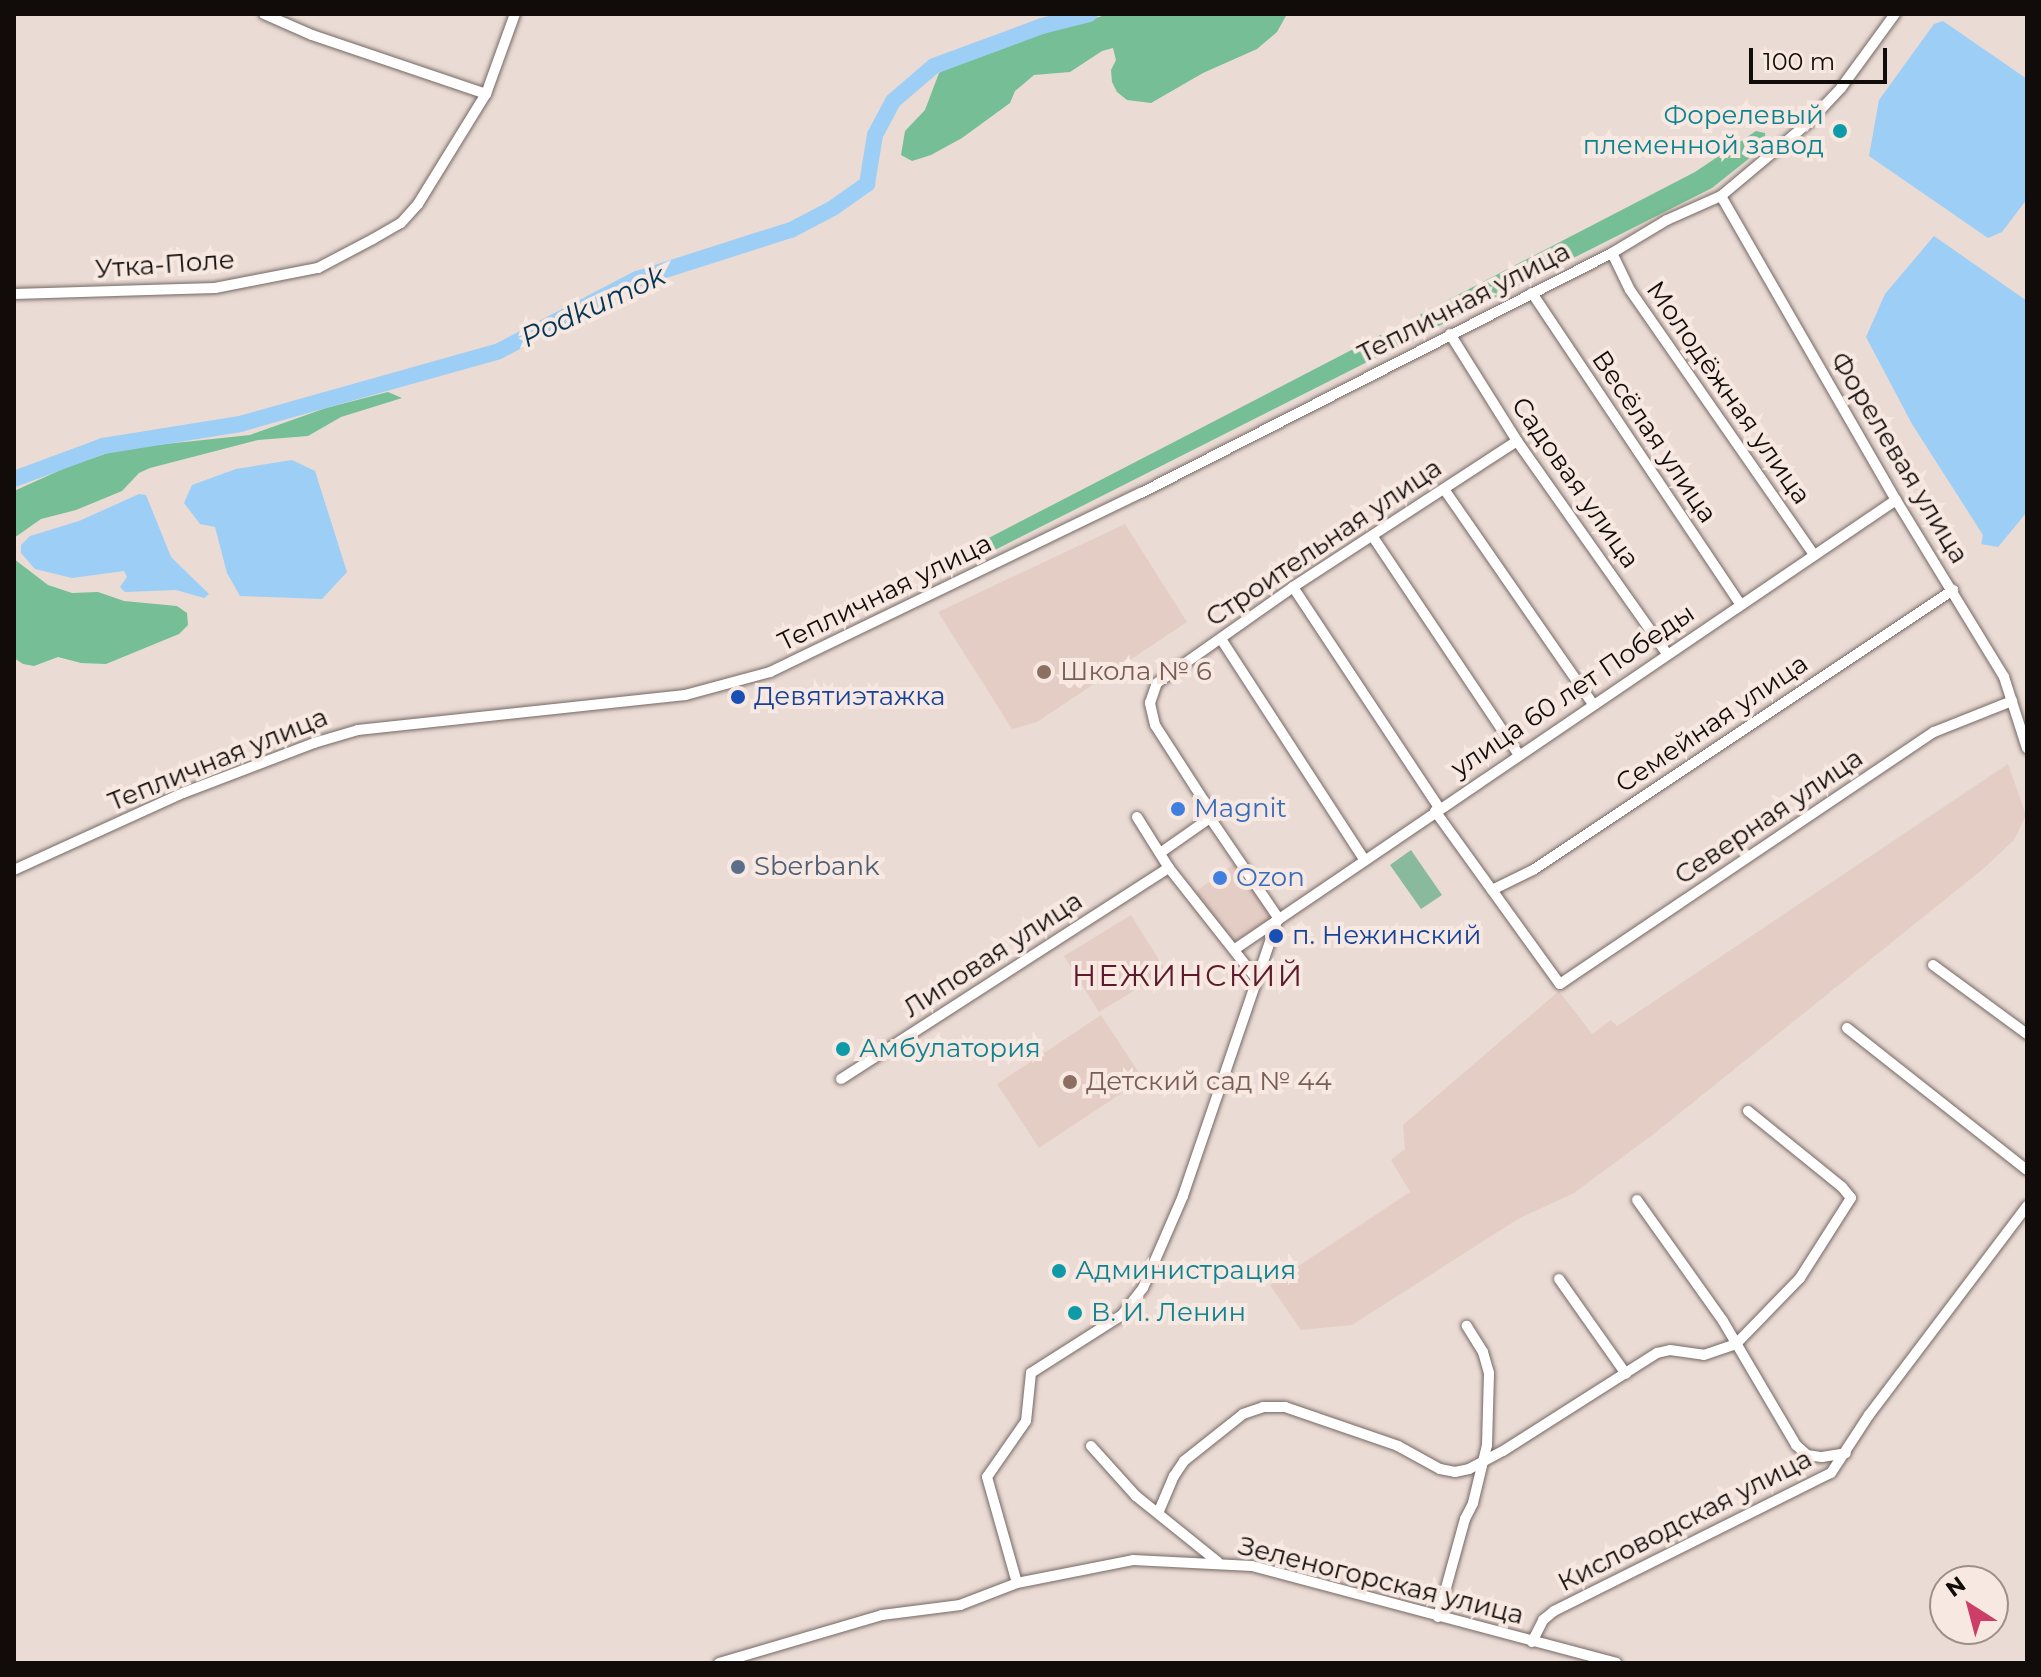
<!DOCTYPE html>
<html>
<head>
<meta charset="utf-8">
<style>
	body { margin:0 }
	#map { position:relative; width:2041px; height:1677px; overflow:hidden; background:#eadbd5; font-family:Montserrat,sans-serif }
	div>[style] { position:absolute }
	.built>* { inset:0; background:#e4cdc4 }
	.green>* { inset:0; background:#89ba9d }
	.forest>* { inset:0; background:#76be95 }
	.water>* { inset:0; background:#9dcef5 }
	.river>* { height:16px; margin:-8px; padding:0 8px; transform-origin:8px; border-radius:8px; background:#9dcef5 }
	.roads { filter:drop-shadow(0 0 2px #756863) drop-shadow(0 0 2px #756863) }
	.minor>* { height:10px; margin:-5px; padding:0 5px; transform-origin:5px; border-radius:5px; background:#fff }
	.dots>* { width:22px; height:22px; translate:-50% -50%; box-sizing:border-box; border:4px solid #f7e8e2; border-radius:50% }
	span { translate:-50% -50%; white-space:nowrap; text-align:center; line-height:1.15; -webkit-text-stroke:8px #f7e8e2; paint-order:stroke }
	.culture-label { font-size:26px; color:#0d838f }
	.right { translate:-100% -50%; text-align:right }
	.left { translate:0 -50%; text-align:left }
	.street-label { font-size:26px; color:#110c0a }
	.education-label { font-size:26px; color:#785e54 }
	.transit-label { font-size:26px; color:#164399 }
	.shop-label { font-size:26px; color:#366cbe }
	.service-label { font-size:26px; color:#4e5e75 }
	.water-label { font-size:28px; color:#023554; font-style:italic }
	.quarter-label { font-size:30px; color:#5e1a2d; letter-spacing:2px }
	.frame { position:absolute; inset:0; border:16px solid #110c0a; pointer-events:none }
	.north { position:absolute; left:1929px; top:1565px; width:80px; height:80px; box-sizing:border-box; background:#f7e8e2; border:2px solid #9b908c; border-radius:50%; rotate:324deg; font-size:22px; font-weight:700; line-height:32px; text-align:center; color:#110c0a }
	.north::after { content:''; display:block; margin:auto; width:28px; height:36px; background:#cc3e67; clip-path:polygon(50% 0,100% 100%,50% 72%,0 100%) }
	.scale { position:absolute; left:1749px; top:48px; width:138px; height:36px; box-sizing:border-box; border:4px solid #110c0a; border-top:0; padding-left:10px; font-size:24px; line-height:28px; white-space:nowrap; color:#110c0a; -webkit-text-stroke:6px #f7e8e2; paint-order:stroke }
</style>
</head>
<body>
<div id="map">
	<div class="built">
		<div style="clip-path:polygon(1125px 524px,1187px 622px,1037px 722px,1012px 729px,938px 612px)"></div>
		<div style="clip-path:polygon(2008px 764px,2026px 815px,2014px 840px,1983px 869px,1655px 1133px,1574px 1193px,1518px 1219px,1352px 1325px,1301px 1330px,1270px 1285px,1410px 1192px,1391px 1160px,1405px 1149px,1403px 1125px,1559px 991px,1592px 1034px,1611px 1020px,1617px 1026px)"></div>
		<div style="clip-path:polygon(1234px 864px,1274px 907px,1277px 921px,1235px 949px,1191px 895px)"></div>
		<div style="clip-path:polygon(1131px 915px,1166px 971px,1099px 1012px,1064px 956px)"></div>
		<div style="clip-path:polygon(1101px 1015px,1143px 1079px,1039px 1148px,997px 1084px)"></div>
	</div>
	<div class="green">
		<div style="clip-path:polygon(1411px 850px,1442px 895px,1421px 909px,1390px 865px)"></div>
	</div>
	<div class="forest">
		<div style="clip-path:polygon(1109px 14px,1287px 14px,1277px 32px,1257px 49px,1203px 73px,1151px 103px,1127px 100px,1117px 92px,1112px 82px,1111px 70px,1116px 60px,1113px 48px,1102px 51px,1070px 72px,1034px 75px,1015px 91px,1010px 103px,962px 138px,931px 155px,912px 161px,901px 155px,905px 131px,925px 110px,939px 73px,965px 57px)"></div>
		<div style="clip-path:polygon(1756px 131px,1765px 133px,1766px 145px,1712px 188px,981px 557px,974px 554px,979px 543px,1695px 172px)"></div>
		<div style="clip-path:polygon(388px 392px,402px 398px,341px 417px,308px 436px,258px 440px,150px 468px,139px 473px,122px 491px,76px 510px,41px 519px,14px 538px,14px 491px,65px 468px,119px 449px,250px 435px,326px 408px)"></div>
		<div style="clip-path:polygon(14px 559px,48px 585px,72px 593px,98px 592px,124px 601px,177px 606px,187px 613px,188px 625px,179px 634px,106px 664px,81px 663px,58px 657px,34px 666px,23px 664px,14px 658px)"></div>
	</div>
	<div class="water">
		<div style="clip-path:polygon(1943px 21px,2027px 79px,2027px 199px,2002px 232px,1988px 238px,1869px 156px,1879px 100px,1934px 24px)"></div>
		<div style="clip-path:polygon(1934px 236px,2027px 301px,2027px 512px,1998px 547px,1981px 544px,1983px 535px,1912px 424px,1866px 337px,1885px 294px)"></div>
		<div style="clip-path:polygon(292px 460px,315px 471px,347px 572px,322px 599px,240px 596px,227px 573px,215px 527px,200px 524px,184px 503px,192px 485px,236px 469px)"></div>
		<div style="clip-path:polygon(139px 494px,146px 495px,171px 557px,209px 594px,204px 598px,176px 590px,125px 592px,120px 587px,127px 577px,124px 571px,72px 578px,35px 569px,21px 553px,21px 545px,30px 536px,79px 521px)"></div>
	</div>
	<div class="river">
		<div style="left:14px;top:479px;width:95px;rotate:-20.3deg"></div>
		<div style="left:103px;top:446px;width:139px;rotate:-9.1deg"></div>
		<div style="left:240px;top:424px;width:269px;rotate:-15.7deg"></div>
		<div style="left:499px;top:351px;width:156px;rotate:-27.6deg"></div>
		<div style="left:637px;top:279px;width:162px;rotate:-17.7deg"></div>
		<div style="left:791px;top:230px;width:47px;rotate:-27.6deg"></div>
		<div style="left:833px;top:208px;width:42px;rotate:-35.2deg"></div>
		<div style="left:867px;top:184px;width:50px;rotate:-80.7deg"></div>
		<div style="left:875px;top:135px;width:38px;rotate:-62deg"></div>
		<div style="left:893px;top:101px;width:54px;rotate:-40.5deg"></div>
		<div style="left:934px;top:66px;width:115px;rotate:-20.3deg"></div>
		<div style="left:1042px;top:26px;width:49px;rotate:-14.3deg"></div>
	</div>
	<div class="roads">
		<div class="minor">
			<div style="left:264px;top:14px;width:52px;rotate:23.6deg"></div>
			<div style="left:312px;top:35px;width:184px;rotate:18.7deg"></div>
			<div style="left:1721px;top:196px;width:351px;rotate:60.1deg"></div>
			<div style="left:1896px;top:500px;width:207px;rotate:58.6deg"></div>
			<div style="left:2004px;top:677px;width:75px;rotate:72.1deg"></div>
			<div style="left:1612px;top:253px;width:41px;rotate:64.1deg"></div>
			<div style="left:1630px;top:290px;width:323px;rotate:55.2deg"></div>
			<div style="left:1532px;top:293px;width:374px;rotate:56.2deg"></div>
			<div style="left:14px;top:294px;width:201px;rotate:-1.7deg"></div>
			<div style="left:215px;top:288px;width:105px;rotate:-11deg"></div>
			<div style="left:318px;top:268px;width:62px;rotate:-27.8deg"></div>
			<div style="left:373px;top:239px;width:32px;rotate:-30deg"></div>
			<div style="left:401px;top:223px;width:25px;rotate:-48deg"></div>
			<div style="left:418px;top:204px;width:129px;rotate:-58.3deg"></div>
			<div style="left:486px;top:94px;width:85px;rotate:-70.1deg"></div>
			<div style="left:1450px;top:334px;width:126px;rotate:57.9deg"></div>
			<div style="left:1517px;top:441px;width:261px;rotate:54.8deg"></div>
			<div style="left:1444px;top:489px;width:262px;rotate:55.3deg"></div>
			<div style="left:1373px;top:537px;width:261px;rotate:56.2deg"></div>
			<div style="left:1293px;top:587px;width:265px;rotate:56.5deg"></div>
			<div style="left:1221px;top:639px;width:262px;rotate:57deg"></div>
			<div style="left:1435px;top:811px;width:213px;rotate:54.2deg"></div>
			<div style="left:1560px;top:984px;width:451px;rotate:-34deg"></div>
			<div style="left:1934px;top:732px;width:84px;rotate:-21.7deg"></div>
			<div style="left:1137px;top:817px;width:60px;rotate:57.9deg"></div>
			<div style="left:1169px;top:868px;width:140px;rotate:51.7deg"></div>
			<div style="left:1160px;top:853px;width:61px;rotate:-35deg"></div>
			<div style="left:14px;top:870px;width:186px;rotate:-24.5deg"></div>
			<div style="left:183px;top:793px;width:140px;rotate:-20.9deg"></div>
			<div style="left:314px;top:743px;width:46px;rotate:-16.5deg"></div>
			<div style="left:358px;top:730px;width:329px;rotate:-6.1deg"></div>
			<div style="left:685px;top:695px;width:88px;rotate:-15.1deg"></div>
			<div style="left:770px;top:672px;width:412px;rotate:-25.8deg"></div>
			<div style="left:1141px;top:493px;width:529px;rotate:-27deg"></div>
			<div style="left:1612px;top:253px;width:64px;rotate:-31deg"></div>
			<div style="left:1667px;top:220px;width:59px;rotate:-24deg"></div>
			<div style="left:1721px;top:196px;width:114px;rotate:-40deg"></div>
			<div style="left:1808px;top:123px;width:48px;rotate:-46.7deg"></div>
			<div style="left:1841px;top:88px;width:92px;rotate:-53.9deg"></div>
			<div style="left:1492px;top:890px;width:46px;rotate:-26deg"></div>
			<div style="left:1533px;top:870px;width:505px;rotate:-33.69deg"></div>
			<div style="left:1279px;top:919px;width:122px;rotate:-124.3deg"></div>
			<div style="left:1210px;top:818px;width:18px;rotate:-109deg"></div>
			<div style="left:1204px;top:801px;width:90px;rotate:-122.8deg"></div>
			<div style="left:1155px;top:725px;width:23px;rotate:-103deg"></div>
			<div style="left:1150px;top:703px;width:21px;rotate:-71deg"></div>
			<div style="left:1157px;top:683px;width:166px;rotate:-35.2deg"></div>
			<div style="left:1293px;top:587px;width:267px;rotate:-33.1deg"></div>
			<div style="left:1277px;top:921px;width:291px;rotate:108.9deg"></div>
			<div style="left:1183px;top:1196px;width:100px;rotate:113.5deg"></div>
			<div style="left:1143px;top:1288px;width:34px;rotate:128deg"></div>
			<div style="left:1122px;top:1315px;width:108px;rotate:147.5deg"></div>
			<div style="left:1031px;top:1373px;width:48px;rotate:95.9deg"></div>
			<div style="left:1026px;top:1421px;width:68px;rotate:124.9deg"></div>
			<div style="left:987px;top:1477px;width:110px;rotate:74.2deg"></div>
			<div style="left:1017px;top:1583px;width:118px;rotate:-11.2deg"></div>
			<div style="left:1133px;top:1560px;width:119px;rotate:2.9deg"></div>
			<div style="left:1252px;top:1566px;width:377px;rotate:14.9deg"></div>
			<div style="left:1235px;top:949px;width:799px;rotate:-34.19deg"></div>
			<div style="left:1933px;top:965px;width:117px;rotate:36.3deg"></div>
			<div style="left:1847px;top:1028px;width:229px;rotate:38.3deg"></div>
			<div style="left:841px;top:1079px;width:390px;rotate:-32.8deg"></div>
			<div style="left:1637px;top:1200px;width:148px;rotate:54.6deg"></div>
			<div style="left:1723px;top:1321px;width:144px;rotate:59.5deg"></div>
			<div style="left:1796px;top:1445px;width:15px;rotate:42deg"></div>
			<div style="left:1807px;top:1455px;width:15px;rotate:8deg"></div>
			<div style="left:1822px;top:1457px;width:24px;rotate:-9deg"></div>
			<div style="left:1559px;top:1279px;width:116px;rotate:54.8deg"></div>
			<div style="left:1091px;top:1446px;width:67px;rotate:48deg"></div>
			<div style="left:1136px;top:1496px;width:105px;rotate:38.8deg"></div>
			<div style="left:1159px;top:1511px;width:38px;rotate:-67deg"></div>
			<div style="left:1174px;top:1476px;width:18px;rotate:-56deg"></div>
			<div style="left:1184px;top:1461px;width:75px;rotate:-38.5deg"></div>
			<div style="left:1243px;top:1414px;width:21px;rotate:-19deg"></div>
			<div style="left:1263px;top:1407px;width:22px"></div>
			<div style="left:1285px;top:1407px;width:120px;rotate:19deg"></div>
			<div style="left:1398px;top:1446px;width:48px;rotate:28.7deg"></div>
			<div style="left:1440px;top:1469px;width:15px;rotate:11deg"></div>
			<div style="left:1455px;top:1472px;width:14px;rotate:-12deg"></div>
			<div style="left:1469px;top:1469px;width:38px;rotate:-28deg"></div>
			<div style="left:1503px;top:1451px;width:183px;rotate:-32.5deg"></div>
			<div style="left:1657px;top:1353px;width:13px;rotate:-13deg"></div>
			<div style="left:1670px;top:1350px;width:34px;rotate:8deg"></div>
			<div style="left:1704px;top:1355px;width:34px;rotate:-19deg"></div>
			<div style="left:1736px;top:1344px;width:92px;rotate:-45.9deg"></div>
			<div style="left:1800px;top:1278px;width:95px;rotate:-57.5deg"></div>
			<div style="left:1851px;top:1198px;width:14px;rotate:-129deg"></div>
			<div style="left:1842px;top:1187px;width:121px;rotate:-141deg"></div>
			<div style="left:1438px;top:1617px;width:102px;rotate:-74.6deg"></div>
			<div style="left:1465px;top:1519px;width:18px;rotate:-63deg"></div>
			<div style="left:1473px;top:1503px;width:60px;rotate:-76.4deg"></div>
			<div style="left:1487px;top:1445px;width:72px;rotate:-88.4deg"></div>
			<div style="left:1489px;top:1373px;width:22px;rotate:-106deg"></div>
			<div style="left:1483px;top:1352px;width:31px;rotate:-122deg"></div>
			<div style="left:1532px;top:1642px;width:25px;rotate:-63deg"></div>
			<div style="left:1543px;top:1620px;width:14px;rotate:-39deg"></div>
			<div style="left:1554px;top:1611px;width:309px;rotate:-26.5deg"></div>
			<div style="left:1831px;top:1473px;width:69px;rotate:-56.8deg"></div>
			<div style="left:1869px;top:1415px;width:262px;rotate:-52.9deg"></div>
			<div style="left:719px;top:1663px;width:170px;rotate:-16.4deg"></div>
			<div style="left:882px;top:1615px;width:79px;rotate:-7.3deg"></div>
			<div style="left:960px;top:1605px;width:61px;rotate:-21.1deg"></div>
		</div>
	</div>
	<div class="dots">
		<div style="left:1840px;top:131px;background:#0f9aa8"></div>
		<div style="left:1044px;top:672px;background:#8d6e63"></div>
		<div style="left:738px;top:697px;background:#1a4fb4"></div>
		<div style="left:1178px;top:809px;background:#3f7fe0"></div>
		<div style="left:738px;top:867px;background:#5c6f8a"></div>
		<div style="left:1220px;top:878px;background:#3f7fe0"></div>
		<div style="left:1276px;top:936px;background:#1a4fb4"></div>
		<div style="left:843px;top:1049px;background:#0f9aa8"></div>
		<div style="left:1070px;top:1082px;background:#8d6e63"></div>
		<div style="left:1059px;top:1271px;background:#0f9aa8"></div>
		<div style="left:1075px;top:1313px;background:#0f9aa8"></div>
	</div>
	<div class="culture-label">
		<span class="right" style="left:1824px;top:131px">Форелевый<br>племенной завод</span>
		<span class="left" style="left:859px;top:1049px">Амбулатория</span>
		<span class="left" style="left:1075px;top:1271px">Администрация</span>
		<span class="left" style="left:1091px;top:1313px">В. И. Ленин</span>
	</div>
	<div class="street-label">
		<span style="left:165px;top:265px;rotate:-4deg">Утка-Поле</span>
		<span style="left:1464px;top:303px;rotate:-27deg">Тепличная улица</span>
		<span style="left:1728px;top:393px;rotate:55deg">Молодёжная улица</span>
		<span style="left:1654px;top:437px;rotate:56deg">Весёлая улица</span>
		<span style="left:1899px;top:458px;rotate:59deg">Форелевая улица</span>
		<span style="left:1575px;top:483px;rotate:55deg">Садовая улица</span>
		<span style="left:1324px;top:543px;rotate:-34deg">Строительная улица</span>
		<span style="left:885px;top:593px;rotate:-26deg">Тепличная улица</span>
		<span style="left:1573px;top:691px;rotate:-34deg">улица 60 лет Победы</span>
		<span style="left:1712px;top:724px;rotate:-34deg">Семейная улица</span>
		<span style="left:218px;top:760px;rotate:-22deg">Тепличная улица</span>
		<span style="left:1769px;top:817px;rotate:-34deg">Северная улица</span>
		<span style="left:993px;top:955px;rotate:-33deg">Липовая улица</span>
		<span style="left:1685px;top:1521px;rotate:-27deg">Кисловодская улица</span>
		<span style="left:1381px;top:1581px;rotate:14deg">Зеленогорская улица</span>
	</div>
	<div class="education-label">
		<span class="left" style="left:1060px;top:672px">Школа № 6</span>
		<span class="left" style="left:1086px;top:1082px">Детский сад № 44</span>
	</div>
	<div class="transit-label">
		<span class="left" style="left:754px;top:697px">Девятиэтажка</span>
		<span class="left" style="left:1292px;top:936px">п. Нежинский</span>
	</div>
	<div class="shop-label">
		<span class="left" style="left:1194px;top:809px">Magnit</span>
		<span class="left" style="left:1236px;top:878px">Ozon</span>
	</div>
	<div class="service-label">
		<span class="left" style="left:754px;top:867px">Sberbank</span>
	</div>
	<div class="water-label">
		<span style="left:593px;top:306px;rotate:-25deg">Podkumok</span>
	</div>
	<div class="quarter-label">
		<span style="left:1188px;top:976px">НЕЖИНСКИЙ</span>
	</div>
	<div class="frame"></div>
	<div class="north">N</div>
	<div class="scale">100 m</div>
</div>
</body>
</html>
